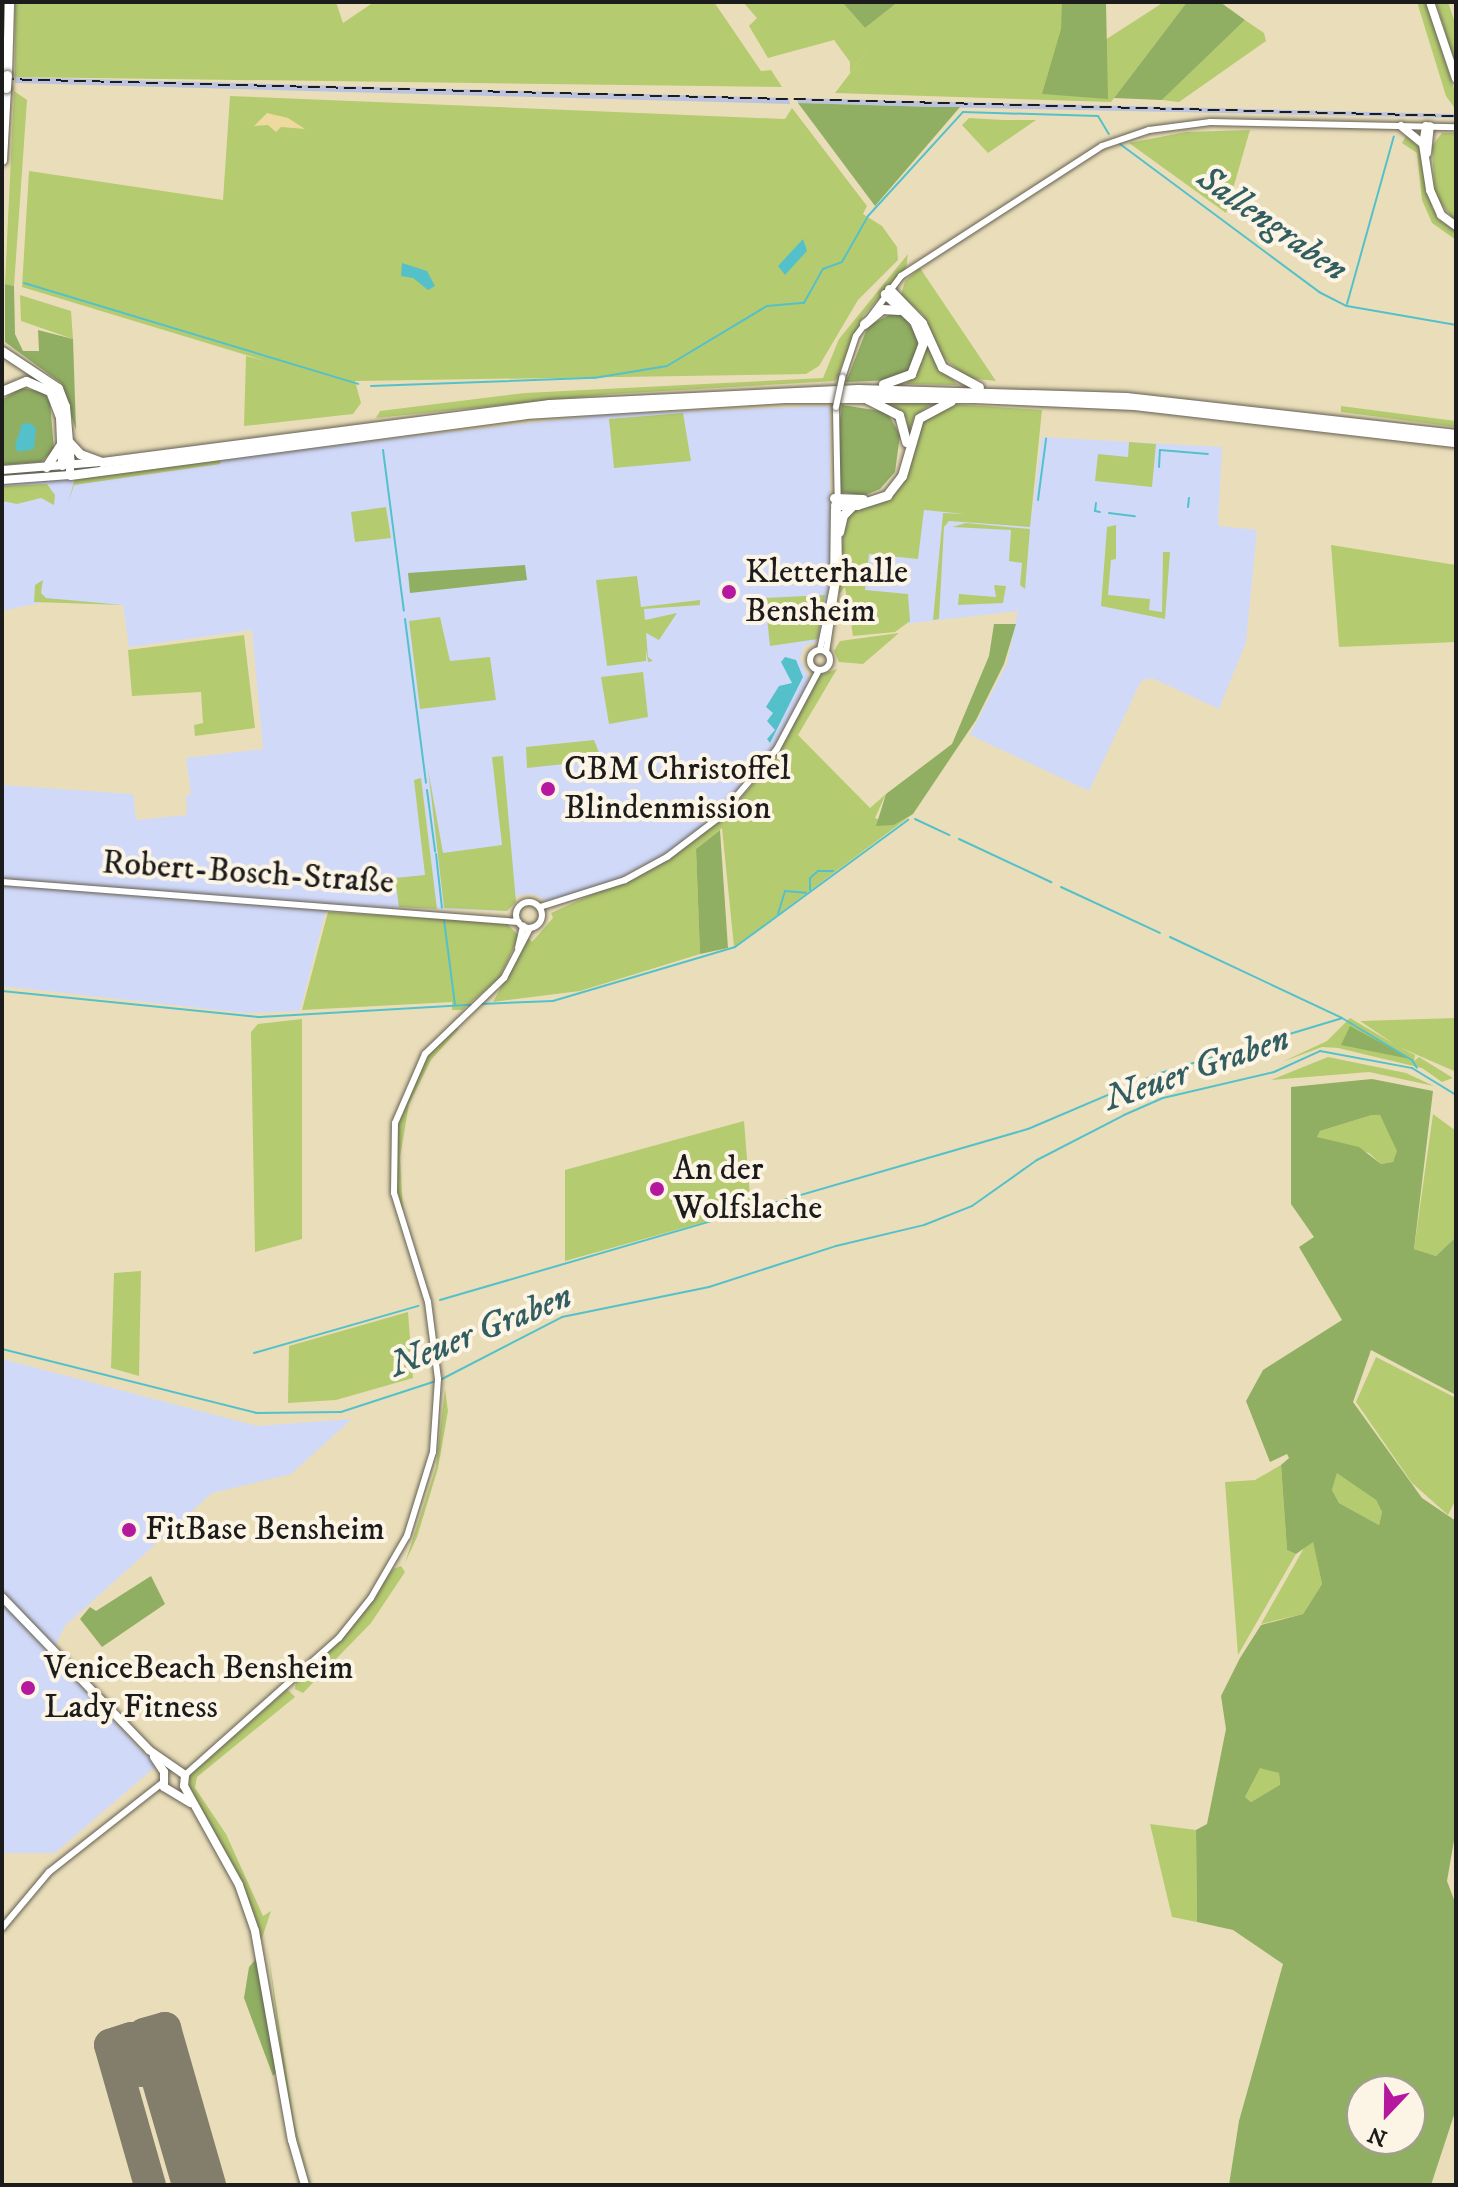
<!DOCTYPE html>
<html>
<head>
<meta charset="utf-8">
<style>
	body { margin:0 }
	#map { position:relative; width:1458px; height:2187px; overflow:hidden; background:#eadeba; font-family:"IM FELL DW Pica",serif }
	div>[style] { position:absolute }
	.built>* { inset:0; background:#d1d9f9 }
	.industrial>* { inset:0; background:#bbc3de }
	.green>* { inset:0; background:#b5cb70 }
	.forest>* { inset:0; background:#90af62 }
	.sand>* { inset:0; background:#eeda9e }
	.water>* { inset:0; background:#54c1ca }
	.stream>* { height:2px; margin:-1px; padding:0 1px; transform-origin:1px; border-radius:1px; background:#54c1ca }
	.runway>* { height:32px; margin:-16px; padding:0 16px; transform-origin:16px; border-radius:16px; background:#837d6b }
	.roads { filter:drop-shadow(0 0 2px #646053) drop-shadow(0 0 2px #646053) }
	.minor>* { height:6px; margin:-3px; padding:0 3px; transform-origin:3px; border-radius:3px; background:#fff }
	.minor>.ring { margin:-3px; padding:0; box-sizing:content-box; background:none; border:6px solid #fff; border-radius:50% }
	.major>* { height:8px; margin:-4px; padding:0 4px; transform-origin:4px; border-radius:4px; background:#fff }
	.highway>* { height:9px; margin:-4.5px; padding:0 4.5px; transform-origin:4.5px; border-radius:4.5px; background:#fff }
	.rail>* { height:2px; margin-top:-1px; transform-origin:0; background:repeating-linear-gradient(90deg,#1c1c1c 0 12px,transparent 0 18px) }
	.bridges { filter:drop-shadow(0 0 2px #646053) drop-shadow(0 0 2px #646053) }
	.minor-bridge>* { height:6px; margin:-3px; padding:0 3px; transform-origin:3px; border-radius:3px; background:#fff }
	.highway-bridge>* { height:9px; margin:-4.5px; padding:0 4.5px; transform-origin:4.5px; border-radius:4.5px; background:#fff }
	.dots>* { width:22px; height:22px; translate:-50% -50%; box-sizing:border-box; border:4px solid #fcf5e5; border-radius:50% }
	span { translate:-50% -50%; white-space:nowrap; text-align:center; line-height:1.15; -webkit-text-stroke:8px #fcf5e5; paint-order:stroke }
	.poi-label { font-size:34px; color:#1c1c1c }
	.left { translate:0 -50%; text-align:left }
	.street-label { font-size:34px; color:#1c1c1c }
	.water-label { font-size:36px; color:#325e62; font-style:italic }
	.frame { position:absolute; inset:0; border:4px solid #1c1c1c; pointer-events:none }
	.north { position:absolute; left:1346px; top:2075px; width:80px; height:80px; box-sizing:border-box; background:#fcf5e5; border:2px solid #a29e95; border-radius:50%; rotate:202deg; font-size:22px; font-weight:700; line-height:32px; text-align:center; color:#1c1c1c }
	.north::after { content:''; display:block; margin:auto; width:28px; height:36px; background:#b5179e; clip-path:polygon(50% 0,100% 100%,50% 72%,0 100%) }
</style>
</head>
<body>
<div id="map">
	<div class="built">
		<div style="clip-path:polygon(830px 406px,830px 580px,819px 641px,804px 646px,800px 659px,809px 678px,805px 689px,773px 750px,728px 806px,681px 845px,616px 881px,547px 901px,533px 894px,518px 895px,508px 911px,327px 906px,300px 1011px,245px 1013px,2px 986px,2px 785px,133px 794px,136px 820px,187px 815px,186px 795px,191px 794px,186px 758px,263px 749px,252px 630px,129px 647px,123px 605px,44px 602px,2px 611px,2px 483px,610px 414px)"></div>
		<div style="clip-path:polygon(1042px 437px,1222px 447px,1218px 526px,1257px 530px,1246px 642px,1219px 709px,1152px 678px,1141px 681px,1089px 791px,970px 735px,1007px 663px,1018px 611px,852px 630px,847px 536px,924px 509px,1031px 520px)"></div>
		<div style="clip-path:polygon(2px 1359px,257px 1426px,352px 1419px,291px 1474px,212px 1493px,65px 1626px,51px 1654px,156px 1766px,55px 1853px,2px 1853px)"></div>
	</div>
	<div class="industrial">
		<div style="clip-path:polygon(15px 77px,789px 98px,790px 104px,15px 83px)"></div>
		<div style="clip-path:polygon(796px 98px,1456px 114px,1456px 118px,934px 107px,798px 103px)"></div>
	</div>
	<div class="green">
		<div style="clip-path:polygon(15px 2px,336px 2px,343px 23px,374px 2px,714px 2px,761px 71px,771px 70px,782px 87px,15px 77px)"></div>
		<div style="clip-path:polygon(743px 2px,842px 2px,865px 28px,898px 2px,1106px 2px,1103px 74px,1107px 87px,1105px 40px,1164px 2px,1187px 2px,1111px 102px,835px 93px,877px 38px,850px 73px,850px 62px,834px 40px,768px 58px,749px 26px,757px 18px)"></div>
		<div style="clip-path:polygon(1417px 2px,1426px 2px,1456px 95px,1456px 110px,1446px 96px)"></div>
		<div style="clip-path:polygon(1436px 2px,1448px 2px,1456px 26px,1456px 67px)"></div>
		<div style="clip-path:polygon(1245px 20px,1264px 33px,1266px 41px,1179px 102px,1162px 100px)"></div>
		<div style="clip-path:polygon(14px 91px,27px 100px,14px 286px,5px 284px)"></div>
		<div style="clip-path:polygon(230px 96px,785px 119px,792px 108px,867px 206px,863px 214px,882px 226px,897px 247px,898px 260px,858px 300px,819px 366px,806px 374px,355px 381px,361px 403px,353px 414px,244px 426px,246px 356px,269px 362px,22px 287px,29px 171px,223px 200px)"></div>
		<div style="clip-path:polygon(969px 118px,1003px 120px,1036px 120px,988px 153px,962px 125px)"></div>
		<div style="clip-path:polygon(1250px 130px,1226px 213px,1129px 143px,1186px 132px)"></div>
		<div style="clip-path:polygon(1442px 133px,1456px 133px,1456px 222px,1435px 196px,1432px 146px)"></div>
		<div style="clip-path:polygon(1406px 136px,1419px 147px,1432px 207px,1439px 220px,1456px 231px,1456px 240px,1432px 223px,1422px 200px,1417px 153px,1402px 143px)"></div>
		<div style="clip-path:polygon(908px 254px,906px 268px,863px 316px,835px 381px,612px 394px,376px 418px,380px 411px,525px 393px,823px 378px,839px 339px)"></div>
		<div style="clip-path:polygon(920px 268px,996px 381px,968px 378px,940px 355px,923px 315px,901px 295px,905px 281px)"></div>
		<div style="clip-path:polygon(20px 295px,71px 311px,73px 339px,21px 321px)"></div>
		<div style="clip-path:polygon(924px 331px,937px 365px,958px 385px,906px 384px,923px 361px)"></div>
		<div style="clip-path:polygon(888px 402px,934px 402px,915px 416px,909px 432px,906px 418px)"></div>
		<div style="clip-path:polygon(950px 404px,1042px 410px,1030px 527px,949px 521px,944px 527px,939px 619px,933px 620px,943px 513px,965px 514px,924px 510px,918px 559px,869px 554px,865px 590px,908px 594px,910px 621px,895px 632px,853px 636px,845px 587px,839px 594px,844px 521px,853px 509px,893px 492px,920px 422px)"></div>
		<div style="clip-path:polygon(1341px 406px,1456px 421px,1456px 427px,1341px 412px)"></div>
		<div style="clip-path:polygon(683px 413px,691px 461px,614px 468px,609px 419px)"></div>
		<div style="clip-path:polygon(1129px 442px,1156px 444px,1152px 487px,1095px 481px,1098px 454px,1128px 457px)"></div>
		<div style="clip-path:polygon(221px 459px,220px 464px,74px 485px,68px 504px,75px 478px)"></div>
		<div style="clip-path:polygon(47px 484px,55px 495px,54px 505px,41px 498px,17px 504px,2px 501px,2px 486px)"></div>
		<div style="clip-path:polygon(386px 507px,391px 538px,355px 542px,351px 512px)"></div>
		<div style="clip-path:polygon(966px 523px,1030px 529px,1025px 589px,1020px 585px,1022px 563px,1009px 561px,1011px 530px,952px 527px)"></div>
		<div style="clip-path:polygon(1116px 525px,1116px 559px,1111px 560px,1108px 595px,1150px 599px,1149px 610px,1162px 612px,1163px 552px,1170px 552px,1165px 619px,1101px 606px,1107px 527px)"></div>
		<div style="clip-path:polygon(1331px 545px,1456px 565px,1456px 642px,1339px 647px)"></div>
		<div style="clip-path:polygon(637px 576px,641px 607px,700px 600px,700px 605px,644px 609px,645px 620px,677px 613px,659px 640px,646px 633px,648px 657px,653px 661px,648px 662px,646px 650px,646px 661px,607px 666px,596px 580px)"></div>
		<div style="clip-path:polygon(43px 580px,41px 593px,46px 598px,123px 605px,34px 602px,35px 585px)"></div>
		<div style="clip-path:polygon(994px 585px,1006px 586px,1003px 603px,958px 605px,959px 594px,996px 597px)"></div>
		<div style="clip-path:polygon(825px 595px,818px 639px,770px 646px,765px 598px)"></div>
		<div style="clip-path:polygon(440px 617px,450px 661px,490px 657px,496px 700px,420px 709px,409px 621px)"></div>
		<div style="clip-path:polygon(899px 633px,863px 664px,839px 662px,834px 651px,840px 641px)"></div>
		<div style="clip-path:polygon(244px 635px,255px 728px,195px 736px,194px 725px,203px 723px,201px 692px,132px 696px,128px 650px)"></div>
		<div style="clip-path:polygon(837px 669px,798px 735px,870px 808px,886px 794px,875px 818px,894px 825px,913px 814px,734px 947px,722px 828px,696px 849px,700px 954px,580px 991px,493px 1002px,528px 937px,532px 942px,553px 918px,551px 913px,668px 860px,719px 822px,767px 769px,818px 676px)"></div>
		<div style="clip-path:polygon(643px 672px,648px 717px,609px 724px,601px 677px)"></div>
		<div style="clip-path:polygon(594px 740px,602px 760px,527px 768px,526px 747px)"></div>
		<div style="clip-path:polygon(503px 756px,516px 902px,507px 911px,444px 908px,428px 769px,443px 853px,502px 845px,492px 757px)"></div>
		<div style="clip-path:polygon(421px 778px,437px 909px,399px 907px,395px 878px,425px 875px,414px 780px)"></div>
		<div style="clip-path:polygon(328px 912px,506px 923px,519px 936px,500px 977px,462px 1010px,452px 1010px,452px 1002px,302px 1010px)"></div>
		<div style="clip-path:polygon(1350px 1018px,1394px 1044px,1360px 1021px,1456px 1018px,1454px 1071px,1399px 1047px,1415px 1055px,1414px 1061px,1419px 1057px,1453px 1078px,1442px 1082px,1422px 1068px,1338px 1048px,1322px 1047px,1282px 1062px,1327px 1041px)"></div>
		<div style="clip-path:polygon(302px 1019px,302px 1239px,255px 1252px,251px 1032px,258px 1024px)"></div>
		<div style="clip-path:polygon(454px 1026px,459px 1029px,431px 1060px,409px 1104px,400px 1157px,403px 1211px,393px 1174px,399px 1115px,421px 1064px)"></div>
		<div style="clip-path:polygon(1328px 1057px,1406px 1073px,1434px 1086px,1369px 1072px,1271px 1080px)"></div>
		<div style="clip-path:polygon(1433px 1114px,1456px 1131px,1456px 1237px,1436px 1256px,1414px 1249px)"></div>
		<div style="clip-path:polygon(1372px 1115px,1380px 1115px,1398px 1151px,1393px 1162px,1381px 1164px,1369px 1153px,1317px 1137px,1320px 1131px)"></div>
		<div style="clip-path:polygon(744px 1121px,751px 1209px,565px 1261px,565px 1170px)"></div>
		<div style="clip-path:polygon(141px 1271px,139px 1376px,111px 1368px,114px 1273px)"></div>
		<div style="clip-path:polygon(408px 1312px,413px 1378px,336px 1400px,288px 1403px,289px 1346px)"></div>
		<div style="clip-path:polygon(1376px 1357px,1456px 1398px,1456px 1499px,1448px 1515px,1412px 1483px,1356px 1402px)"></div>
		<div style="clip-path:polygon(445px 1389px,448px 1411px,438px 1468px,417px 1537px,405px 1563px,436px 1467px)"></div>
		<div style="clip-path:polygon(1281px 1465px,1287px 1550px,1296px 1554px,1238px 1655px,1225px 1482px,1255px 1480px)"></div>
		<div style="clip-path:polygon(1337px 1472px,1376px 1500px,1382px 1512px,1379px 1525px,1339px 1503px,1332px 1490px)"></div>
		<div style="clip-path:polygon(1313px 1541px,1322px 1584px,1303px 1614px,1261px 1624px,1304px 1548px)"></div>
		<div style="clip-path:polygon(401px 1566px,405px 1572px,371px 1623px,303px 1693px,295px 1689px,296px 1681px,344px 1637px,393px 1569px)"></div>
		<div style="clip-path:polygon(287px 1689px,295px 1697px,197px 1777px,195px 1788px,226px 1834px,263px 1916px,271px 1911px,261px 1941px,231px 1862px,190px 1793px,189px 1776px)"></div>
		<div style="clip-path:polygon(1260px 1767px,1279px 1773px,1280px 1786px,1251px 1802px,1245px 1797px)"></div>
		<div style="clip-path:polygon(1150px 1824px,1196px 1830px,1197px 1922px,1172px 1917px)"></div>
		<div style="clip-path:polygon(267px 1944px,294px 2123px,311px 2185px,288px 2107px)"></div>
	</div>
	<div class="forest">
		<div style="clip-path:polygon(842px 2px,898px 2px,865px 28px)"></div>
		<div style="clip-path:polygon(1062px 2px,1106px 2px,1108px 99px,1042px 94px,1061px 29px)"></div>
		<div style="clip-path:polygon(1187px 2px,1220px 2px,1245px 20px,1162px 100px,1114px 98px)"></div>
		<div style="clip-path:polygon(798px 103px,934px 107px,960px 107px,875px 206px)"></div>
		<div style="clip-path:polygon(5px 284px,14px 286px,15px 334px,23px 351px,39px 351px,38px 330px,73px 339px,76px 430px,61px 383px,5px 342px)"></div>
		<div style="clip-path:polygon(893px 313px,904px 316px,919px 339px,911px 370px,895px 380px,846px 382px,868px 326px)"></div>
		<div style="clip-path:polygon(21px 388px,43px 392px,50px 402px,54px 450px,41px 462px,2px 465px,2px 400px)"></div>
		<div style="clip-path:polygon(842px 405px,887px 412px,900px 435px,895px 472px,880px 489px,863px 496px,841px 492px,837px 441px)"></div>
		<div style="clip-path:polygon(525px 565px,527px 580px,410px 593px,408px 573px)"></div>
		<div style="clip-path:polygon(994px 624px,1016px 624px,1004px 664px,976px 720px,913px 814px,894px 825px,876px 826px,886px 794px,952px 744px,989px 656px)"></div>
		<div style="clip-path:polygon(720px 830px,728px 948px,700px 954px,696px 849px)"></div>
		<div style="clip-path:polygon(1350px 1026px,1391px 1048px,1410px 1059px,1341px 1045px)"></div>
		<div style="clip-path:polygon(evenodd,1372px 1079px,1433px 1091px,1414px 1249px,1436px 1256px,1456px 1237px,1456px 1395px,1371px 1350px,1353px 1402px,1422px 1498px,1456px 1521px,1456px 1829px,1447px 1881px,1456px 1905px,1456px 2109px,1431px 2185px,1229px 2185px,1239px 2121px,1283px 1964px,1233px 1930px,1197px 1922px,1196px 1830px,1207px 1824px,1226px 1729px,1221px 1696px,1240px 1658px,1261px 1625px,1303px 1614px,1322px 1584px,1313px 1542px,1296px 1554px,1287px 1550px,1281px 1465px,1289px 1458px,1287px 1454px,1270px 1462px,1246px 1401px,1263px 1370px,1342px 1320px,1299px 1247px,1314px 1237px,1291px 1204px,1291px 1087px,1372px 1079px,1372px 1115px,1380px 1115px,1397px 1151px,1393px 1162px,1381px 1164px,1359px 1147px,1317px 1137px,1320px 1131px,1372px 1115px,1372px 1079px,1337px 1473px,1376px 1500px,1382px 1512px,1379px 1525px,1339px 1503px,1332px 1490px,1337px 1473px,1372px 1079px,1260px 1768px,1279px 1773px,1280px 1785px,1251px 1802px,1245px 1797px,1260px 1768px,1372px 1079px,1362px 2091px,1410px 2091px,1410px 2139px,1362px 2139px,1362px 2091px)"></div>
		<div style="clip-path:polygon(151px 1576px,165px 1604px,102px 1647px,80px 1619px,90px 1607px,96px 1611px)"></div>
		<div style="clip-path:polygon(259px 1956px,277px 2071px,273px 2076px,244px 1998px,249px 1967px)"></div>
	</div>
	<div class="sand">
		<div style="clip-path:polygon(267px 113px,288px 118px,305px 129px,281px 127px,276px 132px,268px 125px,254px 126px)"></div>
	</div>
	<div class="water">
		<div style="clip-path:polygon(803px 239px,807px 251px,785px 275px,778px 266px)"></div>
		<div style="clip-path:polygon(402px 263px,427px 271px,435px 286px,428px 290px,413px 278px,401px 276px)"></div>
		<div style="clip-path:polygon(30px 423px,36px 428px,34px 449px,18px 452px,15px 446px,22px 424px)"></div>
		<div style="clip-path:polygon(785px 657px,796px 660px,803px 677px,770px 743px,767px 739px,775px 730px,767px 721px,773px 713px,766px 707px,779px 686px,792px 683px,781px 662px)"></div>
	</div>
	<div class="stream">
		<div style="left:1120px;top:144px;width:248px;rotate:36.6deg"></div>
		<div style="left:1319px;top:292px;width:31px;rotate:27deg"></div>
		<div style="left:1347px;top:306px;width:111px;rotate:9.9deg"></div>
		<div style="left:24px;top:283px;width:349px;rotate:16.8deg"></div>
		<div style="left:1347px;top:304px;width:174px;rotate:-74.4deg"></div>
		<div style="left:371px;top:386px;width:223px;rotate:-2.1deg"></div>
		<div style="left:594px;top:378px;width:74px;rotate:-9.3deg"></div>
		<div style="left:667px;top:366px;width:117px;rotate:-31deg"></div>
		<div style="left:767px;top:306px;width:37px;rotate:-5deg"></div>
		<div style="left:804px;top:303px;width:39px;rotate:-61deg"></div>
		<div style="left:823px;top:269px;width:20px;rotate:-20deg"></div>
		<div style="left:842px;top:262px;width:53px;rotate:-60.5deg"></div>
		<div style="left:868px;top:216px;width:141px;rotate:-47.6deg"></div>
		<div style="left:963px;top:112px;width:135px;rotate:1.7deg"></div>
		<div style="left:1098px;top:116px;width:21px;rotate:59deg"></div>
		<div style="left:383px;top:450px;width:162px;rotate:82.6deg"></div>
		<div style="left:1159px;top:467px;width:17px;rotate:-87deg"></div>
		<div style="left:1160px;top:450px;width:48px;rotate:4.8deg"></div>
		<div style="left:1038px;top:500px;width:62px;rotate:-82.5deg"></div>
		<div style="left:1096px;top:503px;width:8px;rotate:97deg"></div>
		<div style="left:1095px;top:511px;width:5px;rotate:11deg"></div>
		<div style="left:1188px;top:507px;width:9px;rotate:-84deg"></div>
		<div style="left:1109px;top:513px;width:26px;rotate:7deg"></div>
		<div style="left:405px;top:619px;width:165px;rotate:82.7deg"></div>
		<div style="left:427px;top:790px;width:62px;rotate:82.5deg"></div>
		<div style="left:915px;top:819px;width:38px;rotate:25deg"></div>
		<div style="left:959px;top:839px;width:102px;rotate:25.1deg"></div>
		<div style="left:436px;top:854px;width:54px;rotate:83.7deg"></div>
		<div style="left:1061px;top:887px;width:109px;rotate:24.9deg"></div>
		<div style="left:810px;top:890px;width:12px;rotate:-90deg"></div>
		<div style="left:810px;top:878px;width:11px;rotate:-41deg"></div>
		<div style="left:818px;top:871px;width:15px"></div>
		<div style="left:778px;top:914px;width:24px;rotate:-73deg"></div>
		<div style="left:785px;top:891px;width:21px;rotate:5deg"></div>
		<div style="left:444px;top:920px;width:86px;rotate:82.6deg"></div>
		<div style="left:1170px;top:937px;width:190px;rotate:25.2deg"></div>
		<div style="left:1342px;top:1018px;width:82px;rotate:31deg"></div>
		<div style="left:1412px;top:1060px;width:9px;rotate:58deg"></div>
		<div style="left:2px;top:991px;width:259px;rotate:5.8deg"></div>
		<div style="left:260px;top:1017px;width:211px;rotate:-3.3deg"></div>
		<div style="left:481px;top:1004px;width:72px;rotate:-2.4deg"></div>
		<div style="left:553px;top:1001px;width:190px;rotate:-16.5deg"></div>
		<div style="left:735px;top:947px;width:215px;rotate:-36.3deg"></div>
		<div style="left:440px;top:1300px;width:612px;rotate:-16.22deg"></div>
		<div style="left:1028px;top:1129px;width:140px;rotate:-23.1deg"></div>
		<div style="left:1157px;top:1074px;width:193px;rotate:-16.8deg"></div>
		<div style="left:2px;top:1349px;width:262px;rotate:14.1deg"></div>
		<div style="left:256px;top:1413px;width:85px;rotate:-0.7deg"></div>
		<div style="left:341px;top:1412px;width:100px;rotate:-18.1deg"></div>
		<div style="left:254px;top:1353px;width:171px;rotate:-16deg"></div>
		<div style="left:442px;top:1379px;width:135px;rotate:-27.3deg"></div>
		<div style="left:562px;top:1317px;width:150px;rotate:-11.5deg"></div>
		<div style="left:709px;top:1287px;width:133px;rotate:-17.9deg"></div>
		<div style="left:836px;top:1246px;width:90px;rotate:-13.4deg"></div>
		<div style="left:924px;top:1225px;width:52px;rotate:-21.6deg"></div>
		<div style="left:972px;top:1206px;width:80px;rotate:-35.3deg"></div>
		<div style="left:1037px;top:1160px;width:98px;rotate:-27.3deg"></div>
		<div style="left:1124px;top:1115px;width:43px;rotate:-23.6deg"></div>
		<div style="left:1163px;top:1098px;width:114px;rotate:-13.2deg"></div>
		<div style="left:1274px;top:1072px;width:51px;rotate:-24.5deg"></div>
		<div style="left:1320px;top:1051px;width:94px;rotate:10.5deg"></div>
		<div style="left:1412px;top:1068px;width:52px;rotate:31.5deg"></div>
	</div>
	<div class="runway">
		<div style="left:140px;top:2071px;width:34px;rotate:-105deg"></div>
		<div style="left:131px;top:2038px;width:22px;rotate:162deg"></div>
		<div style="left:110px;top:2045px;width:146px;rotate:74.1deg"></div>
		<div style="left:188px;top:2185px;width:157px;rotate:-106.2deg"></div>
		<div style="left:144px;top:2034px;width:22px;rotate:-16deg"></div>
		<div style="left:165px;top:2028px;width:163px;rotate:74deg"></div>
	</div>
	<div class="roads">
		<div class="minor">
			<div style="left:842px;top:378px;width:44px;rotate:-71.6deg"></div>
			<div style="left:856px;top:336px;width:75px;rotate:-53.1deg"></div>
			<div style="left:901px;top:276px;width:239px;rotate:-32.9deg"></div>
			<div style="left:1102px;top:146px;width:50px;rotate:-18.8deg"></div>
			<div style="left:1149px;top:130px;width:62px;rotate:-7.5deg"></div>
			<div style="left:1210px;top:122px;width:246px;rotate:1.2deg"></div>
			<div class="ring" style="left:810px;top:650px;width:14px;height:14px"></div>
			<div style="left:820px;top:650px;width:64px;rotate:-78.3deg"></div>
			<div style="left:833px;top:587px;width:78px;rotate:-89.3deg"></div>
			<div style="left:826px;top:652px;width:86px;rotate:-81.3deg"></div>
			<div style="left:839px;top:567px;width:160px;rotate:-91.1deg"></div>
			<div style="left:2px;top:882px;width:518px;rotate:4.43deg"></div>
			<div class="ring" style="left:516px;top:902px;width:20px;height:20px"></div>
			<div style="left:540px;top:907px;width:89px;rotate:-17.6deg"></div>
			<div style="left:625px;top:880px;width:48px;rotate:-28.7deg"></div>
			<div style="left:667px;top:857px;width:63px;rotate:-37.2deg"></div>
			<div style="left:717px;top:819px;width:92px;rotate:-49.4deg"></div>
			<div style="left:777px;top:749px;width:89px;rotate:-62deg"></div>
			<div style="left:518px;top:948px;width:23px;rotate:-77deg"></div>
			<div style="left:185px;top:1775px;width:206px;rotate:-41.7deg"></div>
			<div style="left:339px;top:1638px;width:51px;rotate:-51.3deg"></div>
			<div style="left:371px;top:1598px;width:72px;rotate:-59.9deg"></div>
			<div style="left:407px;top:1536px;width:88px;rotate:-72.8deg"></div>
			<div style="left:433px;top:1452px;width:73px;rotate:-86.1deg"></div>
			<div style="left:438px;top:1379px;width:78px;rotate:-97.4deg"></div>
			<div style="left:428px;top:1302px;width:114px;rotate:-107.3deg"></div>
			<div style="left:394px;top:1193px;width:70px;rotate:-89.2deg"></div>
			<div style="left:395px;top:1123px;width:75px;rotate:-66.5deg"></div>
			<div style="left:425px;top:1054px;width:110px;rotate:-43.9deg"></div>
			<div style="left:504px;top:978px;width:56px;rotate:-62.5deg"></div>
			<div style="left:2px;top:1928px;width:73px;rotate:-50deg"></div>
			<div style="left:49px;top:1872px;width:144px;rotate:-38.2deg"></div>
		</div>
		<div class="major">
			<div style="left:1430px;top:2px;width:81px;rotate:71.3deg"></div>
			<div style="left:1401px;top:126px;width:28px;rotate:39deg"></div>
			<div style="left:1426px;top:126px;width:18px;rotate:99deg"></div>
			<div style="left:1423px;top:144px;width:47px;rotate:81.3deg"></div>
			<div style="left:1430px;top:190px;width:27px;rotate:66deg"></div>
			<div style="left:1441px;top:215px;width:19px;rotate:36deg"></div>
			<div style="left:1427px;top:153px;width:27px;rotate:-84deg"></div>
			<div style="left:2px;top:470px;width:99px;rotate:-4.6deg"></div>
			<div style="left:2px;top:480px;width:68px;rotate:-4.2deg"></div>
			<div style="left:70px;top:475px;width:5px;rotate:-90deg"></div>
			<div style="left:2px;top:1597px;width:212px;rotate:46.1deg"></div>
			<div style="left:149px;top:1750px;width:44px;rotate:34.8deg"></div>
			<div style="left:185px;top:1775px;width:11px;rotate:95deg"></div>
			<div style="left:184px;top:1786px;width:113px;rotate:60.9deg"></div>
			<div style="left:239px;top:1885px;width:49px;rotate:70.8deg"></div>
			<div style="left:255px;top:1931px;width:212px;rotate:80deg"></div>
			<div style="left:292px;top:2140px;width:47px;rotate:73.9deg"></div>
			<div style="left:154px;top:1757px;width:18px;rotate:56deg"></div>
			<div style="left:164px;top:1772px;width:15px;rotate:90deg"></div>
			<div style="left:164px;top:1787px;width:31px;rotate:31deg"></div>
		</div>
		<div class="highway">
			<div style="left:7px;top:75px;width:73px;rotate:-88.4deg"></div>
			<div style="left:2px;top:160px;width:72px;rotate:-86.8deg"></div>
			<div style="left:889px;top:289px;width:47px;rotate:45.9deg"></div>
			<div style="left:922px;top:323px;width:48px;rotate:65.6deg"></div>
			<div style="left:942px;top:367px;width:42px;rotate:28.4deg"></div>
			<div style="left:864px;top:324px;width:23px;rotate:-40deg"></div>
			<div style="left:882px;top:309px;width:17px;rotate:3deg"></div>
			<div style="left:2px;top:351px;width:67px;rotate:33.5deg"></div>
			<div style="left:58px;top:388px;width:19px;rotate:69deg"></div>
			<div style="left:65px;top:406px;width:59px;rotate:85.2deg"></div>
			<div style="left:883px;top:384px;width:30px;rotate:-20deg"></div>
			<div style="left:911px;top:374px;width:33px;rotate:-69deg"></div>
			<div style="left:923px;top:343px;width:24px;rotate:-112deg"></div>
			<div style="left:914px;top:321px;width:40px;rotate:-137deg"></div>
			<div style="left:2px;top:391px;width:26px;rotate:-23deg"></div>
			<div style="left:26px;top:381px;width:26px;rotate:23deg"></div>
			<div style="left:50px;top:391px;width:28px;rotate:69deg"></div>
			<div style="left:60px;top:417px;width:48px;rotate:87.6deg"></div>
			<div style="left:867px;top:399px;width:36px;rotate:27deg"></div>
			<div style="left:899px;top:415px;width:28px;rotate:75deg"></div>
			<div style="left:69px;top:442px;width:16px;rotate:47deg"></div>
			<div style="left:80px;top:454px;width:23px;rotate:20deg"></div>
			<div style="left:102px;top:462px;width:451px;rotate:-7.4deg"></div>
			<div style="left:549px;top:404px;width:309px;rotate:-2.8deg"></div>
			<div style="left:858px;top:389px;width:268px;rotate:1.7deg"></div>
			<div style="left:1126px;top:397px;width:332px;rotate:6.4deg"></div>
			<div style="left:46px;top:467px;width:27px;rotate:-57deg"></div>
			<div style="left:70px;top:475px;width:459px;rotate:-7.6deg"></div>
			<div style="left:525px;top:414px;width:260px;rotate:-3.5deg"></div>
			<div style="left:785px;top:398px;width:189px"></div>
			<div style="left:974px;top:398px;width:160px;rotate:2.5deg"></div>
			<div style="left:1134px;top:405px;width:324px;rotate:6.6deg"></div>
			<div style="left:834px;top:498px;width:29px;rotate:2deg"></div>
			<div style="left:835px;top:505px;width:22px"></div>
			<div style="left:857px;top:505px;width:32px;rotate:-18deg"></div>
			<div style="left:887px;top:495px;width:24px;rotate:-52deg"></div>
			<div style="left:902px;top:476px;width:60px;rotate:-73.7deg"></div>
			<div style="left:919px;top:418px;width:36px;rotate:-28deg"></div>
			<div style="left:839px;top:532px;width:17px;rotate:-77deg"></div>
			<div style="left:843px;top:515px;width:13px;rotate:-45deg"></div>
		</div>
	</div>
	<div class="rail">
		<div style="left:2px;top:79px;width:1454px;rotate:1.46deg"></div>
	</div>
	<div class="bridges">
		<div class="minor-bridge">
			<div style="left:836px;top:407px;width:30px;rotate:-78deg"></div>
		</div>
		<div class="highway-bridge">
			<div style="left:6px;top:88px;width:13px;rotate:-86deg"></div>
		</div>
	</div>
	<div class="dots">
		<div style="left:729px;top:592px;background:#b5179e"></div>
		<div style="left:548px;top:789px;background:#b5179e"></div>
		<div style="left:657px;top:1189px;background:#b5179e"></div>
		<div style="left:129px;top:1530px;background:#b5179e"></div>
		<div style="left:28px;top:1688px;background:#b5179e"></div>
	</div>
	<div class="poi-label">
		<span class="left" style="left:745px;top:592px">Kletterhalle<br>Bensheim</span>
		<span class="left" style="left:564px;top:789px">CBM Christoffel<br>Blindenmission</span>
		<span class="left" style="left:673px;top:1189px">An der<br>Wolfslache</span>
		<span class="left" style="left:145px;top:1530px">FitBase Bensheim</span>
		<span class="left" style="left:44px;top:1688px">VeniceBeach Bensheim<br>Lady Fitness</span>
	</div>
	<div class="street-label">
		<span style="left:248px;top:873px;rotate:4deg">Robert-Bosch-Straße</span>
	</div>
	<div class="water-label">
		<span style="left:1272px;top:224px;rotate:35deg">Sallengraben</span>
		<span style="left:1197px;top:1069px;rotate:-19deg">Neuer Graben</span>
		<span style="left:481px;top:1331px;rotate:-22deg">Neuer Graben</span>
	</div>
	<div class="frame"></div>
	<div class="north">N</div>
</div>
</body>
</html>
